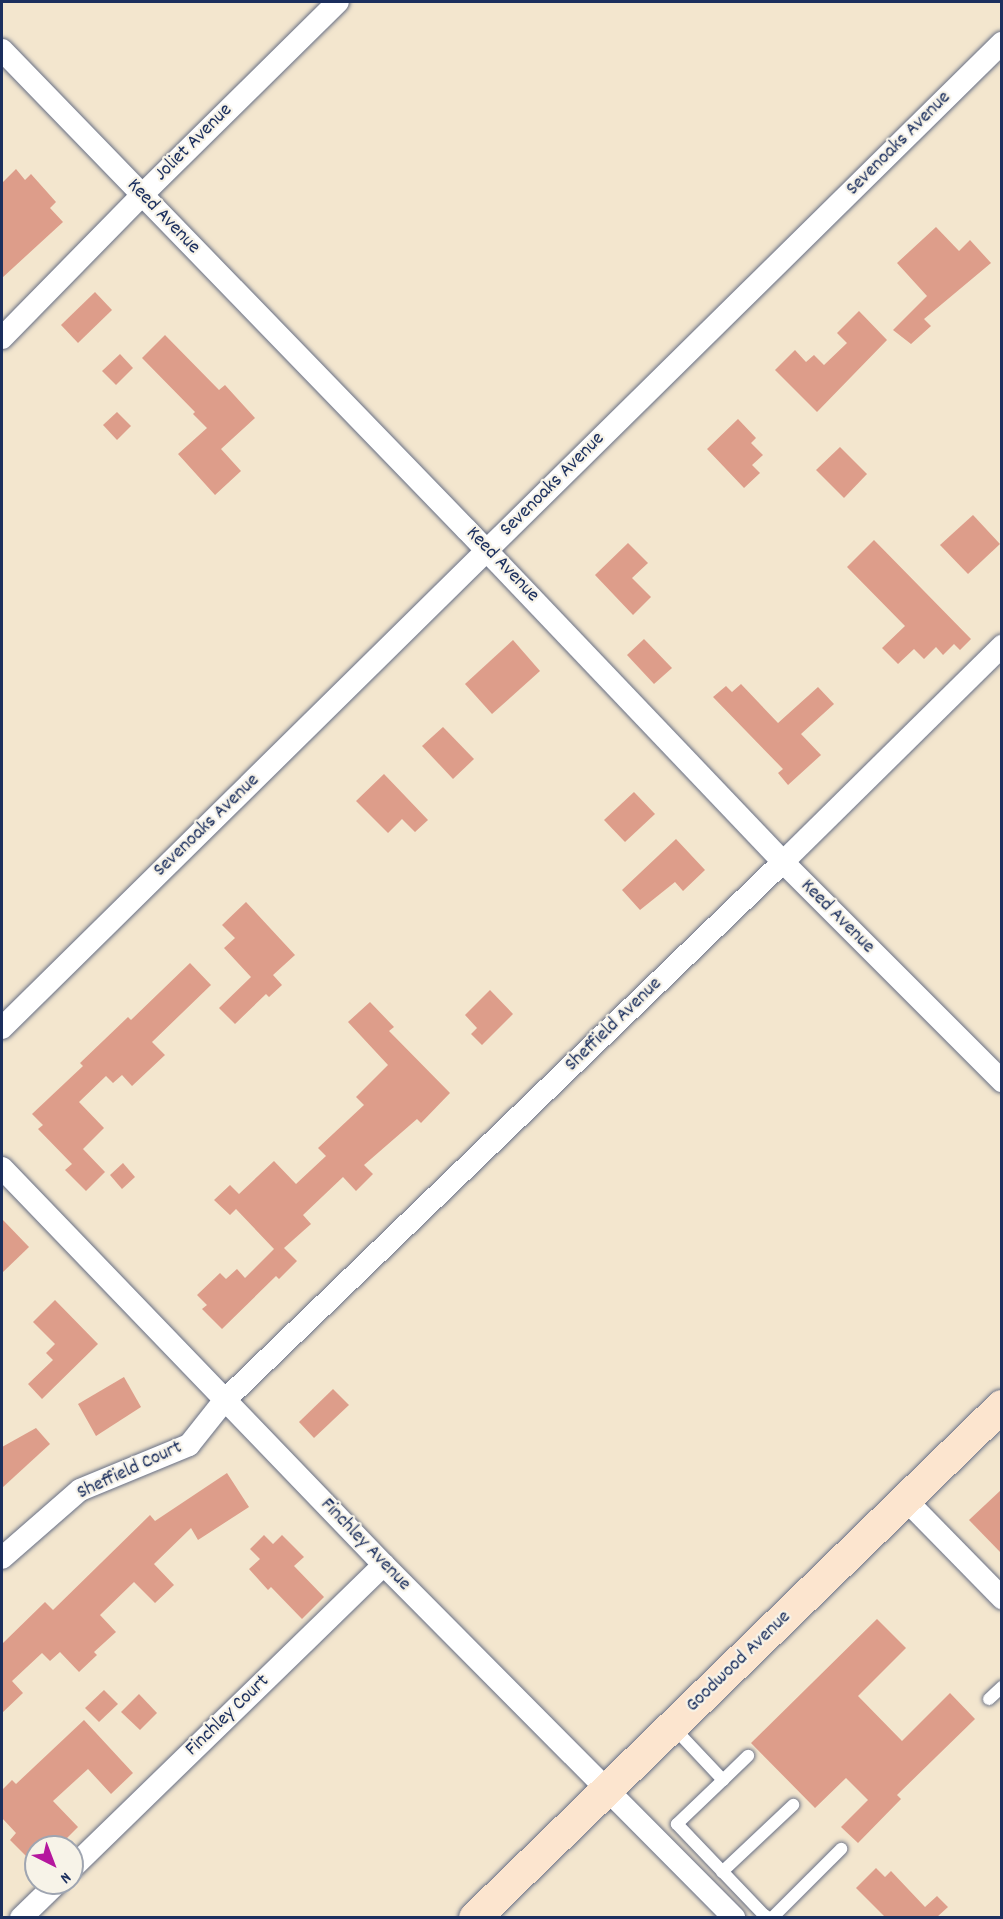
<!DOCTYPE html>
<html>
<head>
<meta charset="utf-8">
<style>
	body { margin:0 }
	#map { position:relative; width:1003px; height:1919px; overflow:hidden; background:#f3e6ce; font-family:Dekko,sans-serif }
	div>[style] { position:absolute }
	.building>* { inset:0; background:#dd9d8a }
	.roads { filter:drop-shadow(0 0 2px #676f85) drop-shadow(0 0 2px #676f85) }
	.lane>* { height:12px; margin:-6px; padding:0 6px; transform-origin:6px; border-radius:6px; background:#fff }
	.street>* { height:22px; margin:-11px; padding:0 11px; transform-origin:11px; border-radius:11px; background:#fff }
	.secondary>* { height:32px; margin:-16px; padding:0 16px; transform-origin:16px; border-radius:16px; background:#fce5cf }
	span { translate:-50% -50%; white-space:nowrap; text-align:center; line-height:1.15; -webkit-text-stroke:4.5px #f7f3e8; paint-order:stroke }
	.street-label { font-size:20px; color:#1b2f5e }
	.frame { position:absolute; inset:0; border:3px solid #1b2f5e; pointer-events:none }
	.north { position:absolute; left:24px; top:1835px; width:60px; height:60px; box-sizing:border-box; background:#f7f3e8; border:2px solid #9fa5b1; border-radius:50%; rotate:138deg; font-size:16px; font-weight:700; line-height:24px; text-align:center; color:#1b2f5e }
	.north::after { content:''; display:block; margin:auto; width:21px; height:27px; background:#b5179e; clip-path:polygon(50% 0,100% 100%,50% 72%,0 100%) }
</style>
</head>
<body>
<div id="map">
	<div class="building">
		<div style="clip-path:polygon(16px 169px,25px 180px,31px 174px,56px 202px,50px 208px,63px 222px,2px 278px,2px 183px)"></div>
		<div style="clip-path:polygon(936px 227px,959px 251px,970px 240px,991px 263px,924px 319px,931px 326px,911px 344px,893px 330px,927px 296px,897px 263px)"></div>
		<div style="clip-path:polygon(95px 292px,112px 310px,78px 343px,61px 325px)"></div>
		<div style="clip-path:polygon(859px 311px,887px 340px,817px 412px,775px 370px,795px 350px,806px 362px,814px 355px,824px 365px,847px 343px,837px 333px)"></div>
		<div style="clip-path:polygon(165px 335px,219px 390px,225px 385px,255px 418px,221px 449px,241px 471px,215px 495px,178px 454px,207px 428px,193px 414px,195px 412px,142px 358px)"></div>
		<div style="clip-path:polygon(120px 354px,133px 368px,116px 385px,102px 371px)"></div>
		<div style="clip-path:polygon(117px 412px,131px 426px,117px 440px,103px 425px)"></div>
		<div style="clip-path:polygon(738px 419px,756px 438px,751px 443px,763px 455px,752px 465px,760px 473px,744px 488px,707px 449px)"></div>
		<div style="clip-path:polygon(840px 447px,867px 474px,844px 498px,816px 470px)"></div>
		<div style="clip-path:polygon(973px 515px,1000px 544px,968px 574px,940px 545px)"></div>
		<div style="clip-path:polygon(874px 540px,971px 639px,960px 650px,954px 644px,943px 655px,936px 647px,924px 659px,914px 649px,898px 664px,882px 648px,905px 626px,847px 567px)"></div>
		<div style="clip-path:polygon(628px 543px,648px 563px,632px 578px,651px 597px,633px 615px,595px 575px)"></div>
		<div style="clip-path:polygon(644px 639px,672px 668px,654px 684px,627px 655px)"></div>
		<div style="clip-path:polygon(513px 640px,540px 671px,492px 714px,465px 684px)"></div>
		<div style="clip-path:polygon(741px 684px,778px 723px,818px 687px,834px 704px,801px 734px,821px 755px,788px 785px,778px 773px,783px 769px,713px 697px,726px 686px,732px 692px)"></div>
		<div style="clip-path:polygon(443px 727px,474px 759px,453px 779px,422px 746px)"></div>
		<div style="clip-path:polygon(384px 774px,428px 820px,415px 832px,402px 819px,388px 833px,356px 801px)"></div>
		<div style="clip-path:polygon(634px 792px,655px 814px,625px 842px,604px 820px)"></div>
		<div style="clip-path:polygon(676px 839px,705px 870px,683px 891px,675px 882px,640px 910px,622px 890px)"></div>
		<div style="clip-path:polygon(246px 902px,295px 955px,273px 975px,282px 985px,269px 997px,266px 994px,235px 1024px,219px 1008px,251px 977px,224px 948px,235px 938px,222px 925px)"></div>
		<div style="clip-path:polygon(190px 963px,211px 985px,152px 1042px,165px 1055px,132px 1086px,122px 1075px,113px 1083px,106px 1076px,79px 1102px,104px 1128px,83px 1149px,105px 1172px,86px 1191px,65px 1170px,72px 1164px,38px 1129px,43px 1125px,32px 1114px,83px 1066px,80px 1063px,128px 1017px,131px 1020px)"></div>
		<div style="clip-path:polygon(490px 990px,513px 1014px,482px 1045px,471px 1034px,477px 1028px,465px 1015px)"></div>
		<div style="clip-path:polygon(370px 1002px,394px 1027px,389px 1031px,450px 1093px,421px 1123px,417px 1119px,364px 1165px,373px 1174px,356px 1191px,343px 1177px,303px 1215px,311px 1224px,284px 1248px,297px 1261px,279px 1279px,276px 1276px,222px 1329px,202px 1309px,207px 1305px,197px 1295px,220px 1273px,226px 1279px,237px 1269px,245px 1278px,274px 1249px,236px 1209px,230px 1215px,214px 1200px,230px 1185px,239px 1194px,274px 1161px,296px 1184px,326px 1156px,318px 1148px,364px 1105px,356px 1097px,388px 1065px,348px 1022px)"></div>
		<div style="clip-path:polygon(123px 1163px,135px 1177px,122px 1189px,110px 1175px)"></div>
		<div style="clip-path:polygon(2px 1219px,29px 1247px,2px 1273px)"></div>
		<div style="clip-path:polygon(55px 1300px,98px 1344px,42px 1399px,28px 1384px,53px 1360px,46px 1353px,55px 1344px,33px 1322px)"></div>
		<div style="clip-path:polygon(124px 1377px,141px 1407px,96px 1436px,78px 1404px)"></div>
		<div style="clip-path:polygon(333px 1389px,349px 1405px,314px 1438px,299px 1422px)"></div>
		<div style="clip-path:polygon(36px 1428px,50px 1444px,2px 1488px,2px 1447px)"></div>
		<div style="clip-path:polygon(227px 1473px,249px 1507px,198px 1540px,191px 1528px,154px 1564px,174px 1585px,155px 1603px,134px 1582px,100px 1615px,116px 1632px,94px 1652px,97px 1655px,79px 1672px,60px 1652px,50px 1661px,42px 1653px,12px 1681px,23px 1693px,2px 1713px,2px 1644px,45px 1602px,53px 1610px,150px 1515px,155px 1521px)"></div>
		<div style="clip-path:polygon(1002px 1489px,1002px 1554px,969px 1520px)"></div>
		<div style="clip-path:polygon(264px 1535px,273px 1544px,282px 1535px,304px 1557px,294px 1566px,324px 1597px,302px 1619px,271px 1587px,268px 1590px,249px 1569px,260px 1559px,250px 1549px)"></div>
		<div style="clip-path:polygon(877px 1619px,906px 1648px,858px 1696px,902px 1741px,950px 1693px,975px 1719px,897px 1795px,901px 1799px,858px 1843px,841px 1827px,868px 1800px,846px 1778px,815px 1808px,751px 1743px)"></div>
		<div style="clip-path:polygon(104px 1690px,118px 1704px,99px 1722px,85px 1708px)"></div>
		<div style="clip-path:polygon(139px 1694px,157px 1713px,140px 1730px,121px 1712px)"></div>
		<div style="clip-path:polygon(84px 1720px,133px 1773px,111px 1794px,88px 1769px,53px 1801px,78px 1827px,58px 1847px,36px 1847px,36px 1866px,10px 1840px,16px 1833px,2px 1818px,2px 1790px,12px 1780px,16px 1784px)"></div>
		<div style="clip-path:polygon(876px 1868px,885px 1877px,891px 1871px,925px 1907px,937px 1896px,948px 1907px,937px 1917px,885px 1917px,856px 1888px)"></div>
	</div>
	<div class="roads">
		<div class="lane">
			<div style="left:989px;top:1699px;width:18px;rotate:-43deg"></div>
			<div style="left:673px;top:1727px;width:73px;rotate:46.7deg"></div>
			<div style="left:723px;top:1780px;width:64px;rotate:136.3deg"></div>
			<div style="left:677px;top:1824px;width:126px;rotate:46.3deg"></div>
			<div style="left:764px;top:1915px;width:6px;rotate:31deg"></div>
			<div style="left:723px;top:1780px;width:35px;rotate:-44deg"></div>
			<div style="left:722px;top:1872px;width:98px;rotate:-43.3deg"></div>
			<div style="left:772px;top:1918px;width:98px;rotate:-45deg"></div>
		</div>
		<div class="street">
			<div style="left:2px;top:50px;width:668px;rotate:45.91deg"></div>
			<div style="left:467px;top:530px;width:458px;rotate:46.4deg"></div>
			<div style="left:783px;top:862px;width:310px;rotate:45deg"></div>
			<div style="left:2px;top:338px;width:200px;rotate:-45.6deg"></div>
			<div style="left:142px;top:195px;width:275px;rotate:-44.6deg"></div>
			<div style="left:2px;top:1028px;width:1404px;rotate:-44.57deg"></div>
			<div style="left:2px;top:1168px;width:551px;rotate:46.1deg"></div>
			<div style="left:384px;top:1565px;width:497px;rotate:45.2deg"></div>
			<div style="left:905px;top:1499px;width:139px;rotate:45.6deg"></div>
			<div style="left:2px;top:1558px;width:103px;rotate:-41.1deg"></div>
			<div style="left:80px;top:1490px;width:118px;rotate:-22.4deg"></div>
			<div style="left:189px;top:1445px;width:56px;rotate:-51.5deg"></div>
			<div style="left:224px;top:1401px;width:777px;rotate:-43.96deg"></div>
			<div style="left:783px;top:862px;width:308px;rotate:-44.6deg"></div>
			<div style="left:72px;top:1868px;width:435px;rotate:-44.2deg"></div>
			<div style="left:21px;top:1918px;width:50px;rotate:-44.2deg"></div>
		</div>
		<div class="secondary">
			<div style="left:475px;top:1918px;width:735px;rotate:-44.17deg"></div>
		</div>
	</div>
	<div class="street-label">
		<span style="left:194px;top:143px;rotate:-45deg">Joliet Avenue</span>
		<span style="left:899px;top:144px;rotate:-45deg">Sevenoaks Avenue</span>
		<span style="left:163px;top:217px;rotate:46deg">Keed Avenue</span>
		<span style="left:553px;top:485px;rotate:-45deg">Sevenoaks Avenue</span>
		<span style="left:502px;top:565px;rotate:46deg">Keed Avenue</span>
		<span style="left:207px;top:826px;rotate:-44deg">Sevenoaks Avenue</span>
		<span style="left:837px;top:917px;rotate:45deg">Keed Avenue</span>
		<span style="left:614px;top:1025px;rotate:-44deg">Sheffield Avenue</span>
		<span style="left:130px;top:1471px;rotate:-25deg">Sheffield Court</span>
		<span style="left:365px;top:1545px;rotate:46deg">Finchley Avenue</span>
		<span style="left:739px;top:1662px;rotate:-44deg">Goodwood Avenue</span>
		<span style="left:228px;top:1716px;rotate:-44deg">Finchley Court</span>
	</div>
	<div class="frame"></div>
	<div class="north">N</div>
</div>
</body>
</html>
